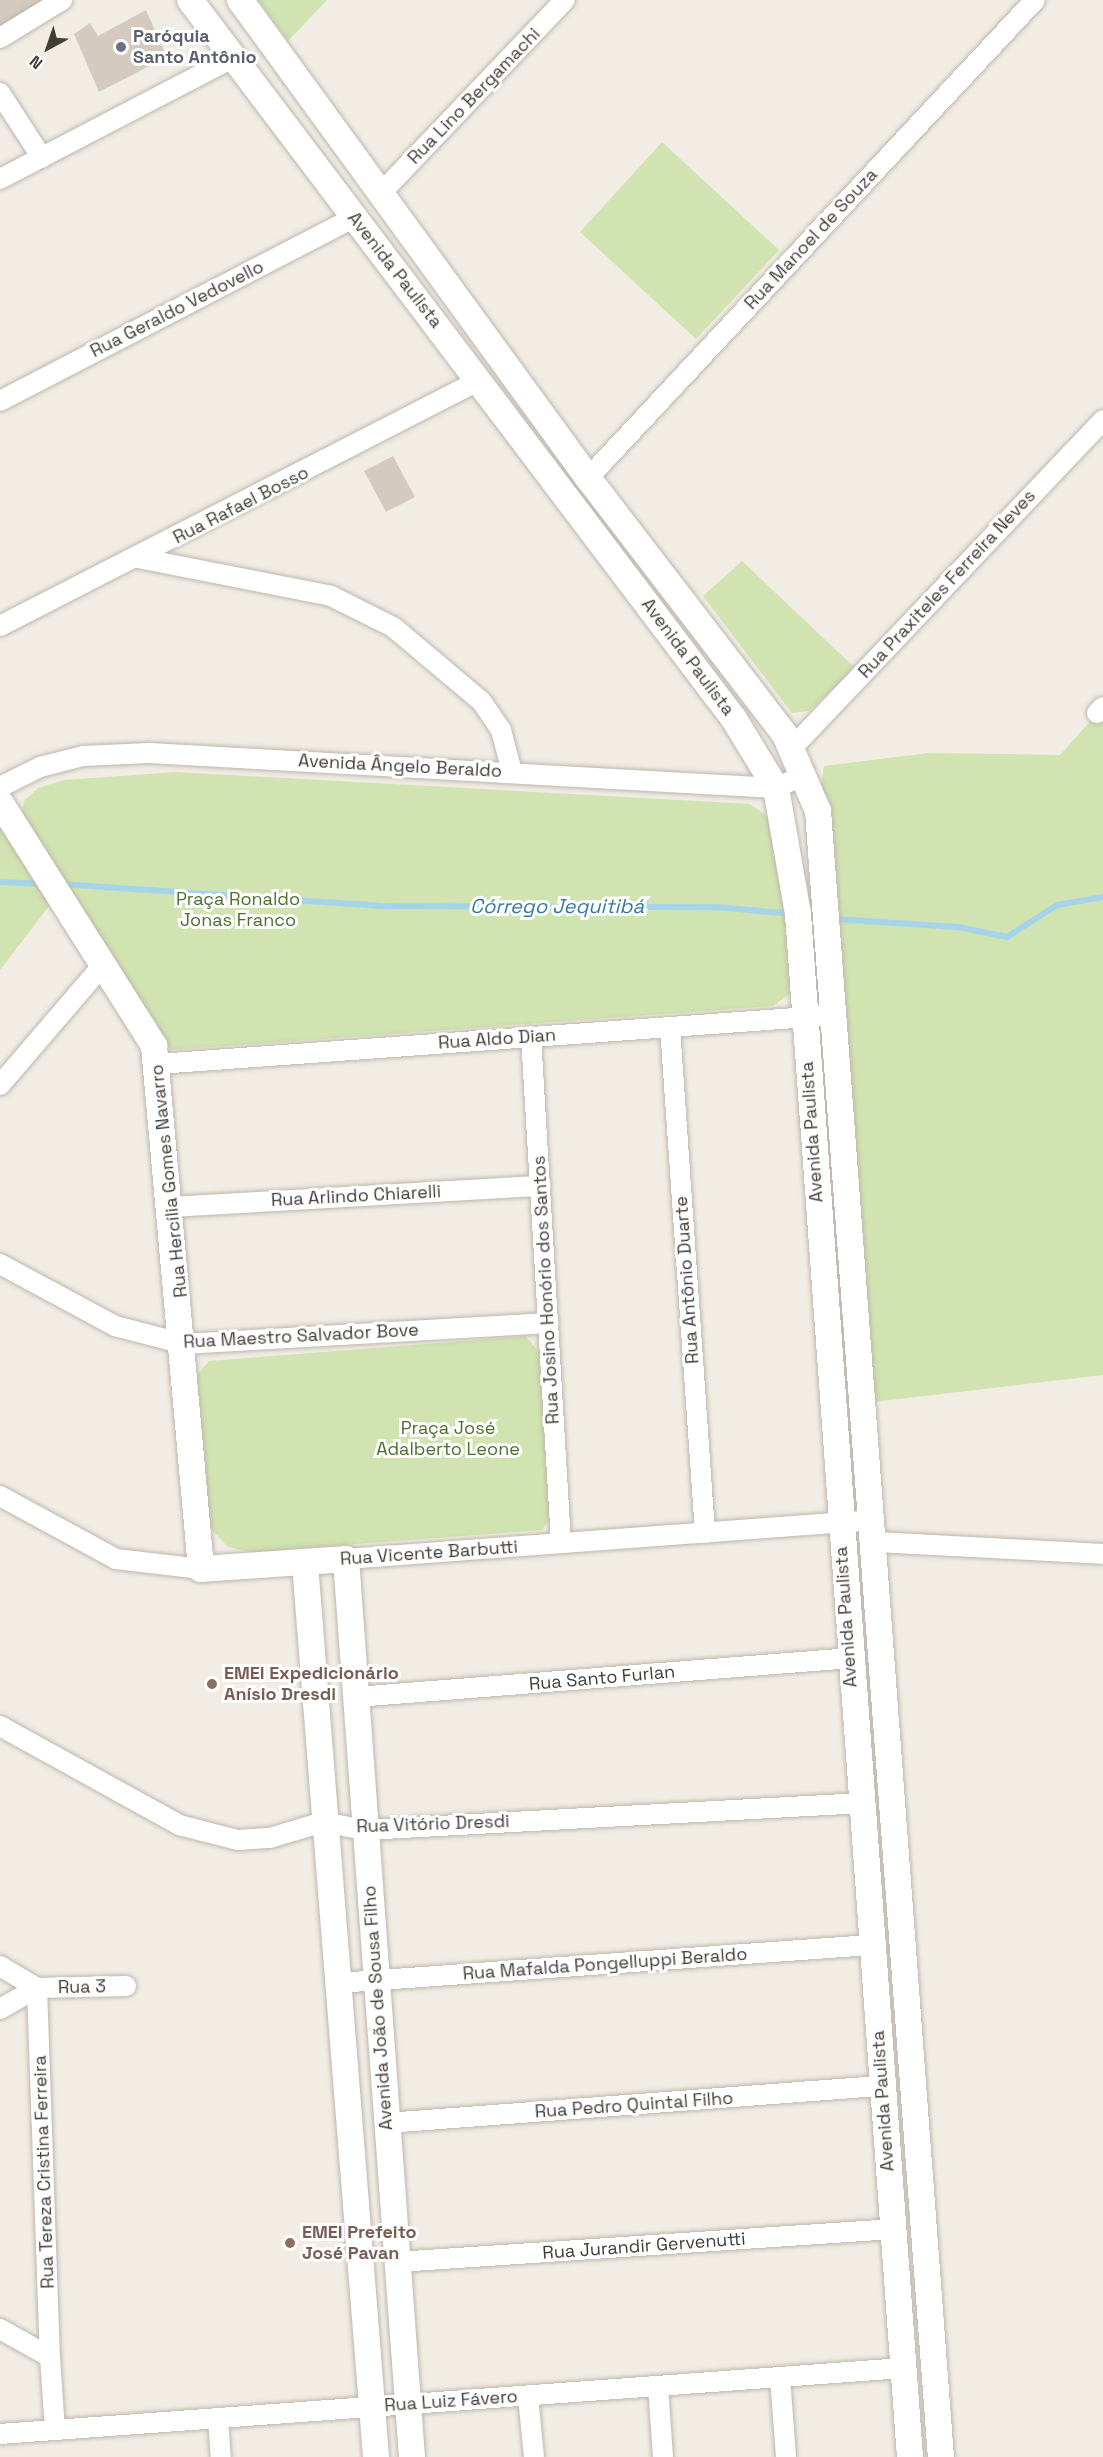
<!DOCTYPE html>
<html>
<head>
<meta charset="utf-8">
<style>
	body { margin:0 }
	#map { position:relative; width:1103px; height:2457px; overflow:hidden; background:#f1ede5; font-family:"Space Grotesk",sans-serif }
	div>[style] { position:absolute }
	.green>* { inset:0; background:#d0e3b0 }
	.stream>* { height:6px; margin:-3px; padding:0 3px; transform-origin:3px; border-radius:3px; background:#a5d4ea }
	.building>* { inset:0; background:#d5cabf }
	.roads { filter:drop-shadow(0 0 2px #bfb6ac) drop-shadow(0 0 2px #bfb6ac) }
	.minor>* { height:20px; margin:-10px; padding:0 10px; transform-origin:10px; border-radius:10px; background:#fff }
	.tertiary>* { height:26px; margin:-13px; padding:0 13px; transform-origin:13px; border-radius:13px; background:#fff }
	.dots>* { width:16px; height:16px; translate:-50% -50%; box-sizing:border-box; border:3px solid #fff; border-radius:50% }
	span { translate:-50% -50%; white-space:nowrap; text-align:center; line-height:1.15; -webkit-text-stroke:6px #fff; paint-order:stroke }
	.worship-label { font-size:18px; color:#5b616d; font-weight:700 }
	.left { translate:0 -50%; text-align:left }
	.street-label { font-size:18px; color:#433d35 }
	.park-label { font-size:18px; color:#4c702d }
	.education-label { font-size:18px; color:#785e54; font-weight:700 }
	.water-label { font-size:20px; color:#357aa0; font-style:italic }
	.north { position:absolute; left:18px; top:18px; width:60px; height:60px; -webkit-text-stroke:4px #fff; paint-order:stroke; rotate:220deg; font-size:16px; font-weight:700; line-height:24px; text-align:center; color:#433d35 }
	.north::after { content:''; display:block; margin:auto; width:21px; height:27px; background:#433d35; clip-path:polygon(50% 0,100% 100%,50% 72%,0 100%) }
</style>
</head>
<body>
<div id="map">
	<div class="green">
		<div style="clip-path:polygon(258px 0,327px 0,288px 41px)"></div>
		<div style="clip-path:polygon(662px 142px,779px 250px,696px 339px,580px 232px)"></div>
		<div style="clip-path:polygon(742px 561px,855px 668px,809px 711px,792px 713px,703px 596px)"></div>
		<div style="clip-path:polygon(1103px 707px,1103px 1375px,865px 1403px,818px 811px,824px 766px,929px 753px,1060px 755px)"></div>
		<div style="clip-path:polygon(177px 772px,750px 804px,774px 821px,795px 962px,792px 992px,773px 1006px,171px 1050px,22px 813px,24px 801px,38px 788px,64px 780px)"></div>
		<div style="clip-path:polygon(0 808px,50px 905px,0 970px)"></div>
		<div style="clip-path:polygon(526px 1336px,540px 1354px,551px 1517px,542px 1530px,251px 1552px,228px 1547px,209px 1527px,197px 1375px,209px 1361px)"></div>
	</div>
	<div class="stream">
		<div style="left:0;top:882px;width:44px;rotate:2.6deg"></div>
		<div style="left:60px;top:884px;width:320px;rotate:3.9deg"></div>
		<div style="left:379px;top:906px;width:337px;rotate:0.2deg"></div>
		<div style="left:716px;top:907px;width:77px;rotate:5.2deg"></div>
		<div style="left:833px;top:919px;width:125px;rotate:3.7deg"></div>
		<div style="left:958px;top:927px;width:50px;rotate:11.5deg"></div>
		<div style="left:1007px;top:937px;width:59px;rotate:-32.6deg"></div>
		<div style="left:1057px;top:905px;width:47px;rotate:-9.9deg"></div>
	</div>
	<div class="building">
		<div style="clip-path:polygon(0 0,46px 0,0 30px)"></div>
		<div style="clip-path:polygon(146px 10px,167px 57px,99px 92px,74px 34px,90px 23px,98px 36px)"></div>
		<div style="clip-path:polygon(393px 456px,415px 497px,386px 512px,364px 471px)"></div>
	</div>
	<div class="roads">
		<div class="minor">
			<div style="left:0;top:38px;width:73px;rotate:-31.5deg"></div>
			<div style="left:0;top:93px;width:77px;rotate:57.1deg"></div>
			<div style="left:0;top:179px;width:264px;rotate:-27.5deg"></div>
			<div style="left:382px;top:192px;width:265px;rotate:-46.4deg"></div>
			<div style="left:0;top:401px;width:400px;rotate:-27.4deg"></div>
			<div style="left:588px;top:478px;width:654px;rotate:-46.92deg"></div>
			<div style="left:138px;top:558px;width:197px;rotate:11.1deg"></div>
			<div style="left:331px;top:596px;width:69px;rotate:26.6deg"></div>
			<div style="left:393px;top:627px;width:116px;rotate:40.1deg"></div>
			<div style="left:482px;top:702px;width:34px;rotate:56deg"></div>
			<div style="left:501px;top:730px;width:43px;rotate:75.3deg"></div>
			<div style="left:0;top:626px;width:539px;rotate:-27.14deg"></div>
			<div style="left:1097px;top:713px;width:8px;rotate:-45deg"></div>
			<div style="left:792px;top:748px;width:452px;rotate:-46.5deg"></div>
			<div style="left:0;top:787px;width:45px;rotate:-26.6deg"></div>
			<div style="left:40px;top:767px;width:44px;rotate:-14.3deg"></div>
			<div style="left:83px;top:756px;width:66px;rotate:-2.6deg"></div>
			<div style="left:149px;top:753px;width:628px;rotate:3.2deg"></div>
			<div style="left:776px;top:788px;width:31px;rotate:-25deg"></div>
			<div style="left:670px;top:1027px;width:507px;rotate:86.04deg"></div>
			<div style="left:531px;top:1036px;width:508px;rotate:86.61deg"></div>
			<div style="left:158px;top:1064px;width:680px;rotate:-4.13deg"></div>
			<div style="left:0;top:1085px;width:158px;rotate:-49.4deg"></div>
			<div style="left:172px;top:1207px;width:369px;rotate:-3.3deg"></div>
			<div style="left:0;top:1264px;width:131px;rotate:28.3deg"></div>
			<div style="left:115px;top:1326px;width:71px;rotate:14.6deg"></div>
			<div style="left:184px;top:1344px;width:365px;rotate:-3.3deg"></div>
			<div style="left:0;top:1496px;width:132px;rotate:28.5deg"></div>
			<div style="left:116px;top:1559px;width:86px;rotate:6.7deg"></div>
			<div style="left:876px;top:1542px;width:227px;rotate:3deg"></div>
			<div style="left:346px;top:1559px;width:529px;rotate:-4.22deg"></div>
			<div style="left:356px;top:1697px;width:494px;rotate:-4.5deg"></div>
			<div style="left:0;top:1726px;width:205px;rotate:28.9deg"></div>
			<div style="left:179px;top:1825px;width:61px;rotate:14.3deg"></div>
			<div style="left:238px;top:1840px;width:32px;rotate:-4deg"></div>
			<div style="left:270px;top:1838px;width:55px;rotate:-16.8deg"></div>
			<div style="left:323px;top:1822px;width:43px;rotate:10.8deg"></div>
			<div style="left:365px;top:1830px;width:497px;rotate:-3.1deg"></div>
			<div style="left:0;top:1966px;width:43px;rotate:30.7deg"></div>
			<div style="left:338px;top:1983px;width:534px;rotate:-4.08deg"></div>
			<div style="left:37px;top:1988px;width:369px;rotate:88deg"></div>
			<div style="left:0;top:2009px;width:43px;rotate:-29.6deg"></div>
			<div style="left:37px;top:1988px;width:89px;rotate:-1.3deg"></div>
			<div style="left:387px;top:2123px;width:496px;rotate:-4.3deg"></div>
			<div style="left:397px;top:2262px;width:496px;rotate:-3.8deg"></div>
			<div style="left:0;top:2329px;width:57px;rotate:29.2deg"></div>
			<div style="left:50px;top:2357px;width:73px;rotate:86.1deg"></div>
			<div style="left:780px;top:2377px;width:80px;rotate:85.7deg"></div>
			<div style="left:658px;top:2386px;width:71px;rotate:86deg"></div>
			<div style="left:528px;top:2396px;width:61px;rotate:84.4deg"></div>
			<div style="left:218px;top:2418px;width:39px;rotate:86deg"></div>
			<div style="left:0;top:2434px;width:904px;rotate:-4.18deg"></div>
		</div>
		<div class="tertiary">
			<div style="left:190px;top:0;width:902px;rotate:52.89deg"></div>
			<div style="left:734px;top:719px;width:81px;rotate:58.7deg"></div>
			<div style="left:776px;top:788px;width:128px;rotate:80.1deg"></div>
			<div style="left:798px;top:914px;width:1547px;rotate:85.85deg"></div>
			<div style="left:240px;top:0;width:591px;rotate:53.94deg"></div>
			<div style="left:588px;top:478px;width:324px;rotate:52.5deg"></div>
			<div style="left:785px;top:735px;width:83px;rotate:66.5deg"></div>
			<div style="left:818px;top:811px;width:1651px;rotate:85.73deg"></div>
			<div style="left:0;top:802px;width:289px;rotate:57.7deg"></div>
			<div style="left:154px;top:1046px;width:525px;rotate:84.86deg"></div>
			<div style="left:201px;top:1569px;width:145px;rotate:-3.9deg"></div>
			<div style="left:346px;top:1559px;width:900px;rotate:85.8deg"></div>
			<div style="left:305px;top:1564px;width:896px;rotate:85.45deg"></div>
		</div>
	</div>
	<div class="dots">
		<div style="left:121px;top:47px;background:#6b7280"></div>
		<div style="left:212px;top:1684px;background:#8d6e63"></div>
		<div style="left:290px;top:2243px;background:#8d6e63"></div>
	</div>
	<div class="worship-label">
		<span class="left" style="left:133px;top:47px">Paróquia<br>Santo Antônio</span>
	</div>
	<div class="street-label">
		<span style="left:474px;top:96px;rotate:-46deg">Rua Lino Bergamachi</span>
		<span style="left:811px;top:239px;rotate:-47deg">Rua Manoel de Souza</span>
		<span style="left:395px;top:270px;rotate:52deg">Avenida Paulista</span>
		<span style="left:177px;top:309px;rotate:-27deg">Rua Geraldo Vedovello</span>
		<span style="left:241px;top:505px;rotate:-27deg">Rua Rafael Bosso</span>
		<span style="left:947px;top:584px;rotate:-47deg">Rua Praxiteles Ferreira Neves</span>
		<span style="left:688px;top:657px;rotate:53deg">Avenida Paulista</span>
		<span style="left:400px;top:766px;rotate:3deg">Avenida Ângelo Beraldo</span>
		<span style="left:497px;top:1039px;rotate:-4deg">Rua Aldo Dian</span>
		<span style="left:812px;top:1132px;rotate:-94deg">Avenida Paulista</span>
		<span style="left:169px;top:1181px;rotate:-96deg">Rua Hercília Gomes Navarro</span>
		<span style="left:356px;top:1196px;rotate:-3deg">Rua Arlindo Chiarelli</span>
		<span style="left:687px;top:1280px;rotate:-94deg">Rua Antônio Duarte</span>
		<span style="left:546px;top:1290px;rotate:-93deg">Rua Josino Honório dos Santos</span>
		<span style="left:301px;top:1336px;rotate:-3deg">Rua Maestro Salvador Bove</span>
		<span style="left:429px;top:1553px;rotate:-4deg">Rua Vicente Barbutti</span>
		<span style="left:846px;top:1617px;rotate:-94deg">Avenida Paulista</span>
		<span style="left:602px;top:1678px;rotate:-5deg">Rua Santo Furlan</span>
		<span style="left:433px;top:1824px;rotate:-2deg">Rua Vitório Dresdi</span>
		<span style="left:605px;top:1964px;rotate:-4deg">Rua Mafalda Pongelluppi Beraldo</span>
		<span style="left:82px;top:1987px;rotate:-1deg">Rua 3</span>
		<span style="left:378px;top:2008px;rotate:-94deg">Avenida João de Sousa Filho</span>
		<span style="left:883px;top:2101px;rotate:-94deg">Avenida Paulista</span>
		<span style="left:634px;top:2105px;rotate:-4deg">Rua Pedro Quintal Filho</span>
		<span style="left:44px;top:2172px;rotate:-92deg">Rua Tereza Cristina Ferreira</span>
		<span style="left:644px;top:2246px;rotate:-4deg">Rua Jurandir Gervenutti</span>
		<span style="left:451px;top:2401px;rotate:-4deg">Rua Luiz Fávero</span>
	</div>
	<div class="park-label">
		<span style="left:238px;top:910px">Praça Ronaldo<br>Jonas Franco</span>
		<span style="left:448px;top:1439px">Praça José<br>Adalberto Leone</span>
	</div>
	<div class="education-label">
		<span class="left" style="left:224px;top:1684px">EMEI Expedicionário<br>Anísio Dresdi</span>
		<span class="left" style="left:302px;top:2243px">EMEI Prefeito<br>José Pavan</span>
	</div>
	<div class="water-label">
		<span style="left:557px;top:906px">Córrego Jequitibá</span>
	</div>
	<div class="north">N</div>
</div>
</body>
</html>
